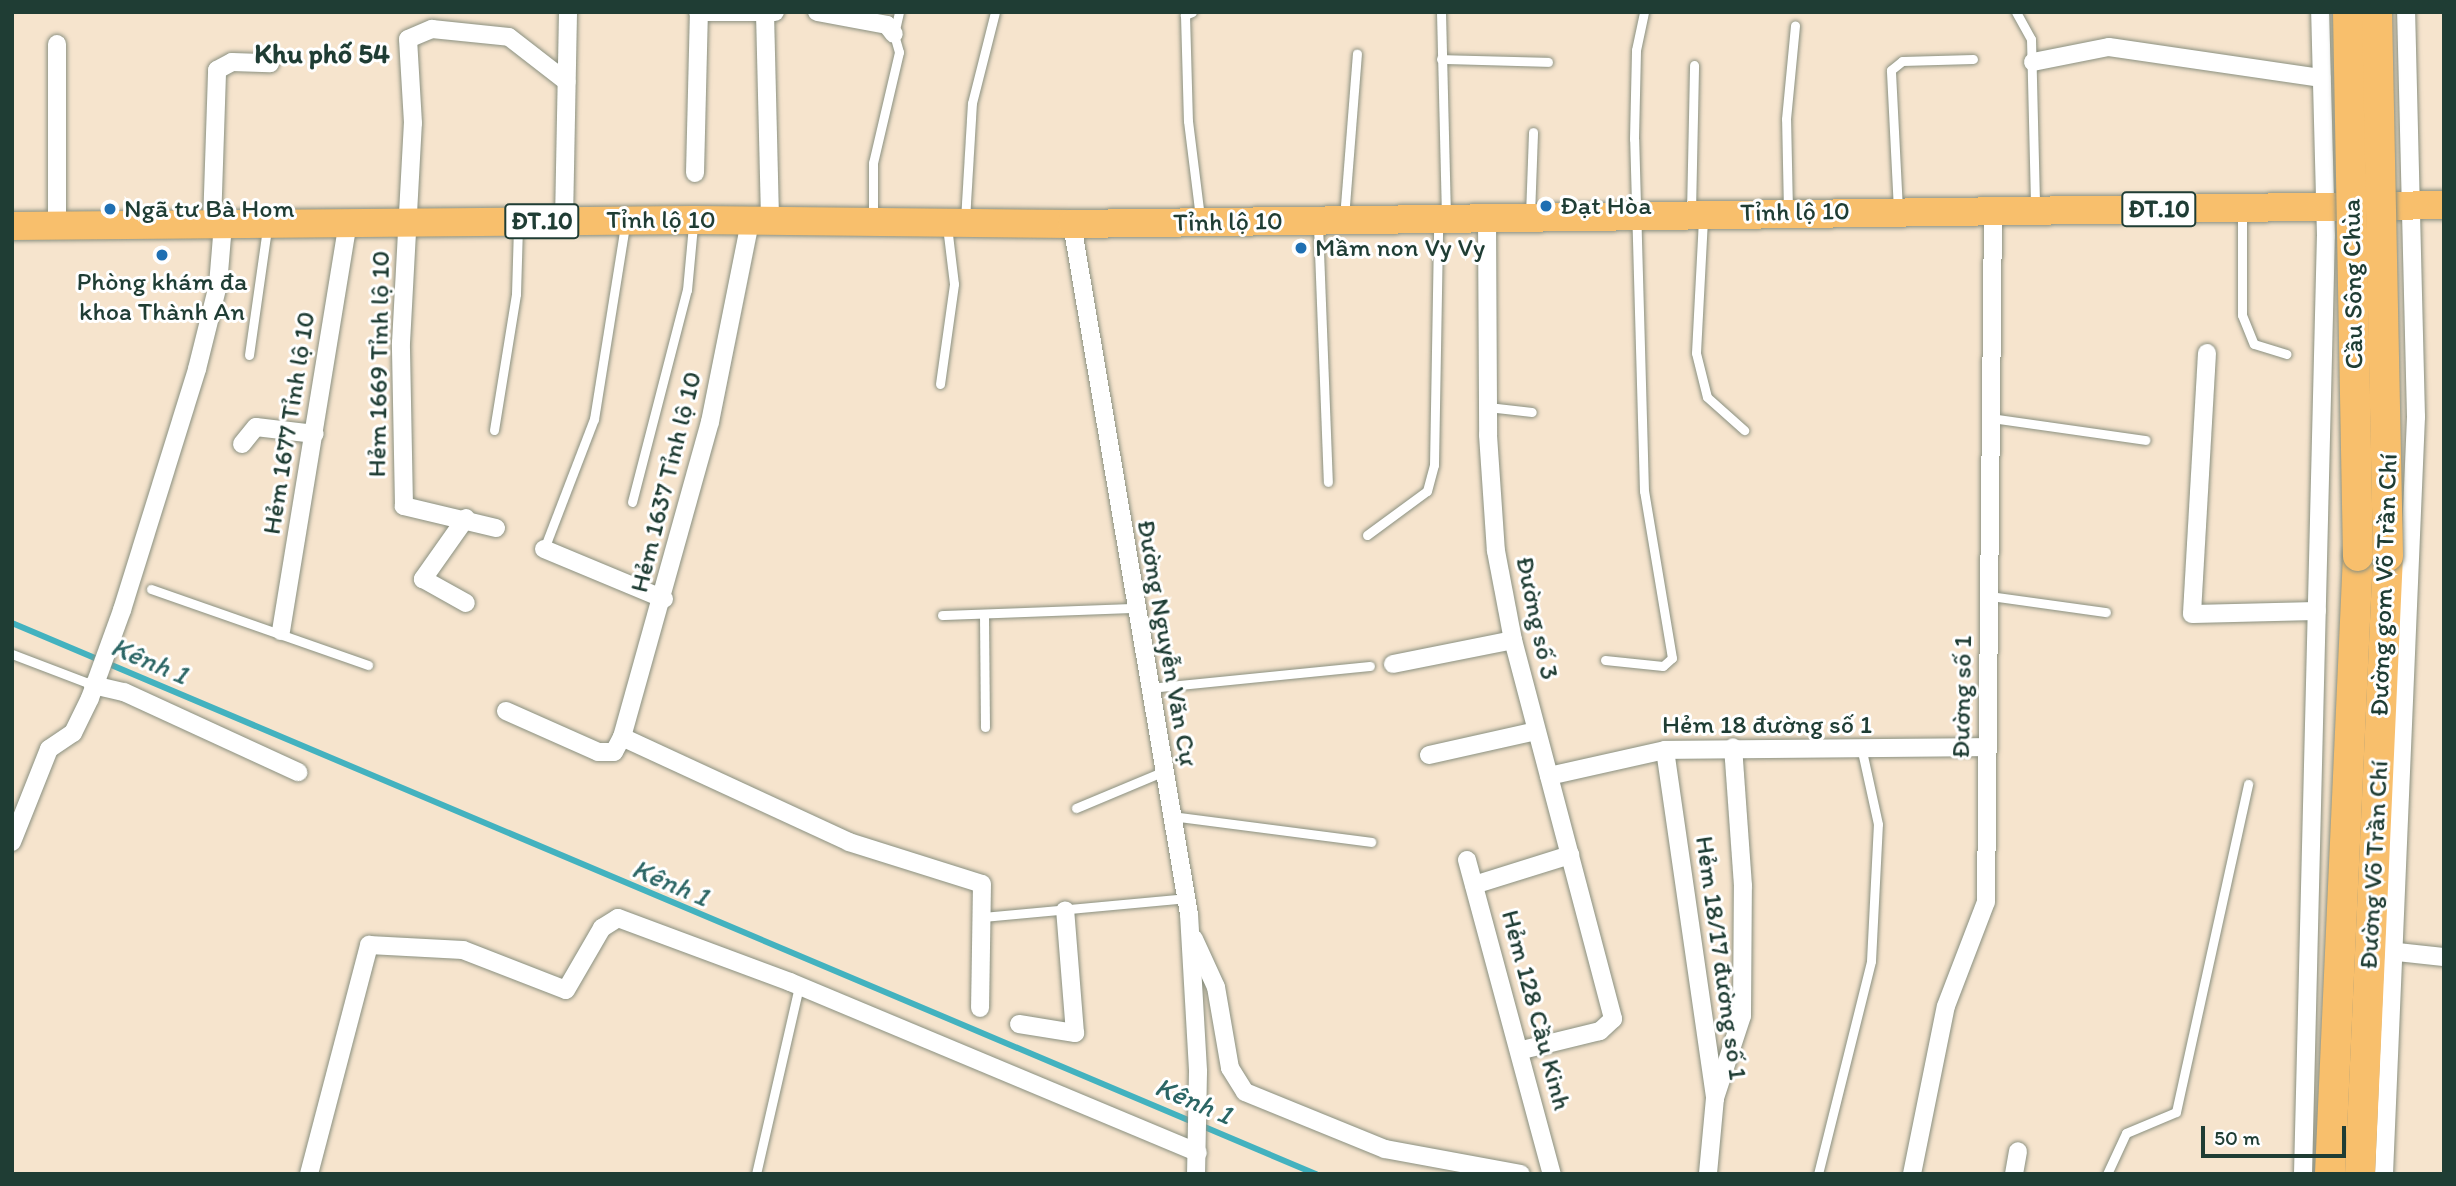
<!DOCTYPE html>
<html>
<head>
<meta charset="utf-8">
<style>
	body { margin:0 }
	#map { position:relative; width:2456px; height:1186px; overflow:hidden; background:#f6e4cd; font-family:Itim,sans-serif }
	div>[style] { position:absolute }
	.stream>* { height:6px; margin:-3px; padding:0 3px; transform-origin:3px; border-radius:3px; background:#43b2bf }
	.roads { filter:drop-shadow(0 0 2px #8a9080) drop-shadow(0 0 2px #8a9080) }
	.service>* { height:9px; margin:-4.5px; padding:0 4.5px; transform-origin:4.5px; border-radius:4.5px; background:#fff }
	.minor>* { height:18px; margin:-9px; padding:0 9px; transform-origin:9px; border-radius:9px; background:#fff }
	.primary>* { height:28px; margin:-14px; padding:0 14px; transform-origin:14px; border-radius:14px; background:#f8bf6c }
	.trunk>* { height:30px; margin:-15px; padding:0 15px; transform-origin:15px; border-radius:15px; background:#f8bf6c }
	.bridges { filter:drop-shadow(0 0 2px #8a9080) drop-shadow(0 0 2px #8a9080) }
	.trunk-bridge>* { height:30px; margin:-15px; padding:0 15px; transform-origin:15px; border-radius:15px; background:#f8bf6c }
	.dots>* { width:19px; height:19px; translate:-50% -50%; box-sizing:border-box; border:4px solid #fff; border-radius:50% }
	span { translate:-50% -50%; white-space:nowrap; text-align:center; line-height:1.15; -webkit-text-stroke:6px #fff; paint-order:stroke }
	.shield-label span { padding:2px 5px; background:#fff; border:2px solid; border-radius:5px; -webkit-text-stroke-width:0 }
	.shield-label { font-size:24px; color:#1f3d34; font-weight:700 }
	.poi-label { font-size:26px; color:#1f3d34 }
	.left { translate:0 -50%; text-align:left }
	.street-label { font-size:26px; color:#1f3d34 }
	.neighbourhood-label { font-size:28px; color:#1f3d34; font-weight:700 }
	.water-label { font-size:28px; color:#2c6665; font-style:italic }
	.frame { position:absolute; inset:0; border:14px solid #1f3d34; pointer-events:none }
	.scale { position:absolute; left:2201px; top:1126px; width:145px; height:32px; box-sizing:border-box; border:4px solid #1f3d34; border-top:0; padding-left:9px; font-size:21px; line-height:24px; white-space:nowrap; color:#1f3d34; -webkit-text-stroke:5px #fff; paint-order:stroke }
</style>
</head>
<body>
<div id="map">
	<div class="stream">
		<div style="left:12px;top:623px;width:1416px;rotate:22.91deg"></div>
	</div>
	<div class="roads">
		<div class="service">
			<div style="left:1192px;top:12px;width:8px;rotate:157deg"></div>
			<div style="left:1185px;top:15px;width:106px;rotate:88.4deg"></div>
			<div style="left:1188px;top:121px;width:98px;rotate:82.9deg"></div>
			<div style="left:1441px;top:12px;width:205px;rotate:88.6deg"></div>
			<div style="left:2016px;top:12px;width:31px;rotate:61deg"></div>
			<div style="left:2031px;top:39px;width:167px;rotate:88.6deg"></div>
			<div style="left:1441px;top:59px;width:107px;rotate:1.6deg"></div>
			<div style="left:1898px;top:210px;width:140px;rotate:-92.9deg"></div>
			<div style="left:1891px;top:70px;width:14px;rotate:-39deg"></div>
			<div style="left:1902px;top:61px;width:71px;rotate:-1.6deg"></div>
			<div style="left:1788px;top:211px;width:92px;rotate:-91.2deg"></div>
			<div style="left:1786px;top:119px;width:94px;rotate:-84.5deg"></div>
			<div style="left:2242px;top:211px;width:104px;rotate:90deg"></div>
			<div style="left:2242px;top:315px;width:31px;rotate:68deg"></div>
			<div style="left:2254px;top:344px;width:34px;rotate:17deg"></div>
			<div style="left:1691px;top:212px;width:147px;rotate:-88.8deg"></div>
			<div style="left:1530px;top:215px;width:83px;rotate:-87.9deg"></div>
			<div style="left:873px;top:218px;width:55px;rotate:-90deg"></div>
			<div style="left:873px;top:163px;width:114px;rotate:-76.8deg"></div>
			<div style="left:899px;top:52px;width:19px;rotate:-106deg"></div>
			<div style="left:894px;top:34px;width:23px;rotate:-77deg"></div>
			<div style="left:1344px;top:218px;width:165px;rotate:-85.5deg"></div>
			<div style="left:1703px;top:219px;width:134px;rotate:93deg"></div>
			<div style="left:1696px;top:353px;width:45px;rotate:76deg"></div>
			<div style="left:1707px;top:397px;width:50px;rotate:41.7deg"></div>
			<div style="left:965px;top:220px;width:117px;rotate:-86.6deg"></div>
			<div style="left:972px;top:103px;width:94px;rotate:-75.8deg"></div>
			<div style="left:1318px;top:225px;width:257px;rotate:87.8deg"></div>
			<div style="left:249px;top:355px;width:127px;rotate:-81.9deg"></div>
			<div style="left:940px;top:384px;width:101px;rotate:-82deg"></div>
			<div style="left:954px;top:284px;width:58px;rotate:-96.9deg"></div>
			<div style="left:1488px;top:407px;width:44px;rotate:6.5deg"></div>
			<div style="left:1991px;top:418px;width:156px;rotate:8.1deg"></div>
			<div style="left:494px;top:430px;width:138px;rotate:-80.8deg"></div>
			<div style="left:516px;top:294px;width:67px;rotate:-88.3deg"></div>
			<div style="left:632px;top:502px;width:219px;rotate:-75.5deg"></div>
			<div style="left:687px;top:290px;width:65px;rotate:-84.7deg"></div>
			<div style="left:1367px;top:535px;width:74px;rotate:-36.3deg"></div>
			<div style="left:1427px;top:491px;width:27px;rotate:-75deg"></div>
			<div style="left:1434px;top:465px;width:241px;rotate:-89deg"></div>
			<div style="left:544px;top:549px;width:139px;rotate:-69deg"></div>
			<div style="left:594px;top:419px;width:196px;rotate:-80.9deg"></div>
			<div style="left:151px;top:589px;width:230px;rotate:19.3deg"></div>
			<div style="left:1990px;top:596px;width:117px;rotate:7.9deg"></div>
			<div style="left:942px;top:615px;width:192px;rotate:-2.1deg"></div>
			<div style="left:984px;top:615px;width:112px;rotate:89.5deg"></div>
			<div style="left:12px;top:654px;width:87px;rotate:20.9deg"></div>
			<div style="left:1605px;top:660px;width:58px;rotate:5.9deg"></div>
			<div style="left:1663px;top:666px;width:12px;rotate:-42deg"></div>
			<div style="left:1672px;top:658px;width:169px;rotate:-99.5deg"></div>
			<div style="left:1644px;top:491px;width:352px;rotate:-91.6deg"></div>
			<div style="left:1634px;top:139px;width:89px;rotate:-88.7deg"></div>
			<div style="left:1636px;top:50px;width:39px;rotate:-78deg"></div>
			<div style="left:1149px;top:688px;width:222px;rotate:-5.7deg"></div>
			<div style="left:1076px;top:808px;width:93px;rotate:-22.7deg"></div>
			<div style="left:1172px;top:816px;width:201px;rotate:7.4deg"></div>
			<div style="left:982px;top:917px;width:205px;rotate:-5.3deg"></div>
			<div style="left:756px;top:1174px;width:193px;rotate:-77.1deg"></div>
			<div style="left:1818px;top:1174px;width:219px;rotate:-76deg"></div>
			<div style="left:1871px;top:961px;width:137px;rotate:-87.1deg"></div>
			<div style="left:1878px;top:824px;width:75px;rotate:-102.4deg"></div>
			<div style="left:2107px;top:1174px;width:45px;rotate:-65.1deg"></div>
			<div style="left:2126px;top:1133px;width:54px;rotate:-22.8deg"></div>
			<div style="left:2176px;top:1112px;width:336px;rotate:-77.6deg"></div>
		</div>
		<div class="minor">
			<div style="left:698px;top:12px;width:77px"></div>
			<div style="left:817px;top:12px;width:71px;rotate:10.5deg"></div>
			<div style="left:887px;top:25px;width:11px;rotate:52deg"></div>
			<div style="left:765px;top:13px;width:208px;rotate:88.6deg"></div>
			<div style="left:2033px;top:62px;width:77px;rotate:-11.2deg"></div>
			<div style="left:2109px;top:47px;width:215px;rotate:8.3deg"></div>
			<div style="left:695px;top:173px;width:161px;rotate:-88.6deg"></div>
			<div style="left:1487px;top:217px;width:218px;rotate:89.7deg"></div>
			<div style="left:1488px;top:435px;width:116px;rotate:86.1deg"></div>
			<div style="left:1496px;top:551px;width:91px;rotate:79.2deg"></div>
			<div style="left:1513px;top:640px;width:392px;rotate:75.2deg"></div>
			<div style="left:1613px;top:1019px;width:18px;rotate:137deg"></div>
			<div style="left:1600px;top:1031px;width:80px;rotate:166.3deg"></div>
			<div style="left:564px;top:221px;width:209px;rotate:-88.9deg"></div>
			<div style="left:212px;top:224px;width:154px;rotate:-88.1deg"></div>
			<div style="left:217px;top:70px;width:17px;rotate:-28deg"></div>
			<div style="left:232px;top:62px;width:38px;rotate:2deg"></div>
			<div style="left:1072px;top:224px;width:700px;rotate:80.38deg"></div>
			<div style="left:1189px;top:914px;width:158px;rotate:86.7deg"></div>
			<div style="left:1198px;top:1072px;width:102px;rotate:91.1deg"></div>
			<div style="left:57px;top:226px;width:182px;rotate:-90deg"></div>
			<div style="left:2207px;top:353px;width:261px;rotate:93.3deg"></div>
			<div style="left:2192px;top:614px;width:125px;rotate:-1.4deg"></div>
			<div style="left:242px;top:444px;width:22px;rotate:-51deg"></div>
			<div style="left:256px;top:427px;width:59px;rotate:6.8deg"></div>
			<div style="left:466px;top:518px;width:75px;rotate:125.2deg"></div>
			<div style="left:423px;top:579px;width:49px;rotate:29.2deg"></div>
			<div style="left:496px;top:528px;width:95px;rotate:-166.6deg"></div>
			<div style="left:404px;top:506px;width:163px;rotate:-91.1deg"></div>
			<div style="left:401px;top:343px;width:220px;rotate:-86.9deg"></div>
			<div style="left:413px;top:123px;width:84px;rotate:-93.4deg"></div>
			<div style="left:408px;top:39px;width:26px;rotate:-23deg"></div>
			<div style="left:432px;top:29px;width:77px;rotate:5.9deg"></div>
			<div style="left:509px;top:37px;width:73px;rotate:37.8deg"></div>
			<div style="left:544px;top:549px;width:130px;rotate:22.6deg"></div>
			<div style="left:281px;top:631px;width:413px;rotate:-80.7deg"></div>
			<div style="left:1393px;top:664px;width:122px;rotate:-11.3deg"></div>
			<div style="left:93px;top:685px;width:32px;rotate:13deg"></div>
			<div style="left:124px;top:692px;width:192px;rotate:24.7deg"></div>
			<div style="left:506px;top:711px;width:101px;rotate:24deg"></div>
			<div style="left:598px;top:752px;width:16px"></div>
			<div style="left:614px;top:752px;width:17px;rotate:-62deg"></div>
			<div style="left:622px;top:737px;width:327px;rotate:-74.4deg"></div>
			<div style="left:710px;top:422px;width:205px;rotate:-78.7deg"></div>
			<div style="left:622px;top:737px;width:250px;rotate:24.8deg"></div>
			<div style="left:849px;top:842px;width:139px;rotate:17.5deg"></div>
			<div style="left:982px;top:884px;width:124px;rotate:90.9deg"></div>
			<div style="left:1665px;top:750px;width:352px;rotate:81.8deg"></div>
			<div style="left:1715px;top:1098px;width:76px;rotate:95.3deg"></div>
			<div style="left:1429px;top:755px;width:110px;rotate:-12.6deg"></div>
			<div style="left:1549px;top:776px;width:119px;rotate:-12.6deg"></div>
			<div style="left:1665px;top:750px;width:323px;rotate:-0.5deg"></div>
			<div style="left:12px;top:842px;width:100px;rotate:-68.3deg"></div>
			<div style="left:49px;top:749px;width:29px;rotate:-34deg"></div>
			<div style="left:73px;top:733px;width:39px;rotate:-64deg"></div>
			<div style="left:90px;top:698px;width:94px;rotate:-70deg"></div>
			<div style="left:122px;top:610px;width:252px;rotate:-72.7deg"></div>
			<div style="left:197px;top:369px;width:87px;rotate:-76deg"></div>
			<div style="left:218px;top:285px;width:61px;rotate:-85.3deg"></div>
			<div style="left:1467px;top:860px;width:325px;rotate:74.9deg"></div>
			<div style="left:1474px;top:885px;width:101px;rotate:-17.4deg"></div>
			<div style="left:1194px;top:939px;width:53px;rotate:65.4deg"></div>
			<div style="left:1216px;top:987px;width:82px;rotate:80.2deg"></div>
			<div style="left:1230px;top:1068px;width:28px;rotate:58deg"></div>
			<div style="left:1245px;top:1092px;width:151px;rotate:22.2deg"></div>
			<div style="left:1385px;top:1149px;width:138px;rotate:10.4deg"></div>
			<div style="left:2397px;top:952px;width:47px;rotate:6.1deg"></div>
			<div style="left:1019px;top:1024px;width:57px;rotate:9.1deg"></div>
			<div style="left:1075px;top:1033px;width:123px;rotate:-94.6deg"></div>
			<div style="left:1715px;top:1098px;width:86px;rotate:-71.8deg"></div>
			<div style="left:1742px;top:1016px;width:130px;rotate:-89.6deg"></div>
			<div style="left:1743px;top:886px;width:139px;rotate:-94.1deg"></div>
			<div style="left:309px;top:1174px;width:237px;rotate:-75.3deg"></div>
			<div style="left:369px;top:945px;width:94px;rotate:3deg"></div>
			<div style="left:463px;top:950px;width:110px;rotate:21.2deg"></div>
			<div style="left:566px;top:990px;width:72px;rotate:-59.9deg"></div>
			<div style="left:602px;top:928px;width:19px;rotate:-32deg"></div>
			<div style="left:618px;top:918px;width:184px;rotate:20.4deg"></div>
			<div style="left:790px;top:982px;width:442px;rotate:22.7deg"></div>
			<div style="left:1912px;top:1174px;width:171px;rotate:-78.6deg"></div>
			<div style="left:1946px;top:1006px;width:111px;rotate:-69deg"></div>
			<div style="left:1986px;top:902px;width:692px;rotate:-89.42deg"></div>
			<div style="left:2014px;top:1174px;width:23px;rotate:-80deg"></div>
			<div style="left:2303px;top:1174px;width:938px;rotate:-88.6deg"></div>
			<div style="left:2326px;top:236px;width:224px;rotate:-91.5deg"></div>
			<div style="left:2384px;top:1174px;width:758px;rotate:-87.58deg"></div>
			<div style="left:2416px;top:417px;width:405px;rotate:-91.4deg"></div>
		</div>
		<div class="primary">
			<div style="left:12px;top:226px;width:682px;rotate:-0.5deg"></div>
			<div style="left:694px;top:220px;width:378px;rotate:0.6deg"></div>
			<div style="left:1072px;top:224px;width:1372px;rotate:-0.79deg"></div>
		</div>
		<div class="trunk">
			<div style="left:2330px;top:1174px;width:619px;rotate:-87.41deg"></div>
			<div style="left:2360px;top:1174px;width:619px;rotate:-87.41deg"></div>
		</div>
	</div>
	<div class="bridges">
		<div class="trunk-bridge">
			<div style="left:2348px;top:12px;width:544px;rotate:88.95deg"></div>
			<div style="left:2377px;top:12px;width:544px;rotate:88.84deg"></div>
		</div>
	</div>
	<div class="dots">
		<div style="left:1546px;top:206px;background:#1f6fb2"></div>
		<div style="left:110px;top:209px;background:#1f6fb2"></div>
		<div style="left:1301px;top:248px;background:#1f6fb2"></div>
		<div style="left:162px;top:255px;background:#1f6fb2"></div>
	</div>
	<div class="shield-label">
		<span style="left:2159px;top:209px">ĐT.10</span>
		<span style="left:542px;top:221px">ĐT.10</span>
	</div>
	<div class="poi-label">
		<span class="left" style="left:1560px;top:206px">Đạt Hòa</span>
		<span class="left" style="left:124px;top:209px">Ngã tư Bà Hom</span>
		<span class="left" style="left:1315px;top:248px">Mầm non Vy Vy</span>
		<span style="left:162px;top:297px">Phòng khám đa<br>khoa Thành An</span>
	</div>
	<div class="street-label">
		<span style="left:1795px;top:212px;rotate:-1deg">Tỉnh lộ 10</span>
		<span style="left:661px;top:220px">Tỉnh lộ 10</span>
		<span style="left:1228px;top:222px;rotate:-1deg">Tỉnh lộ 10</span>
		<span style="left:2353px;top:284px;rotate:-91deg">Cầu Sông Chùa</span>
		<span style="left:379px;top:364px;rotate:-89deg">Hẻm 1669 Tỉnh lộ 10</span>
		<span style="left:289px;top:423px;rotate:-81deg">Hẻm 1677 Tỉnh lộ 10</span>
		<span style="left:666px;top:482px;rotate:-76deg">Hẻm 1637 Tỉnh lộ 10</span>
		<span style="left:2384px;top:585px;rotate:-88deg">Đường gom Võ Trần Chí</span>
		<span style="left:1537px;top:618px;rotate:78deg">Đường số 3</span>
		<span style="left:1167px;top:643px;rotate:80deg">Đường Nguyễn Văn Cự</span>
		<span style="left:1962px;top:697px;rotate:-89deg">Đường số 1</span>
		<span style="left:1767px;top:725px">Hẻm 18 đường số 1</span>
		<span style="left:2374px;top:865px;rotate:-87deg">Đường Võ Trần Chí</span>
		<span style="left:1721px;top:958px;rotate:82deg">Hẻm 18/17 đường số 1</span>
		<span style="left:1536px;top:1010px;rotate:75deg">Hẻm 128 Cầu Kinh</span>
	</div>
	<div class="neighbourhood-label">
		<span style="left:322px;top:53px">Khu phố 54</span>
	</div>
	<div class="water-label">
		<span style="left:150px;top:660px;rotate:23deg">Kênh 1</span>
		<span style="left:671px;top:882px;rotate:23deg">Kênh 1</span>
		<span style="left:1194px;top:1100px;rotate:23deg">Kênh 1</span>
	</div>
	<div class="frame"></div>
	<div class="scale">50 m</div>
</div>
</body>
</html>
